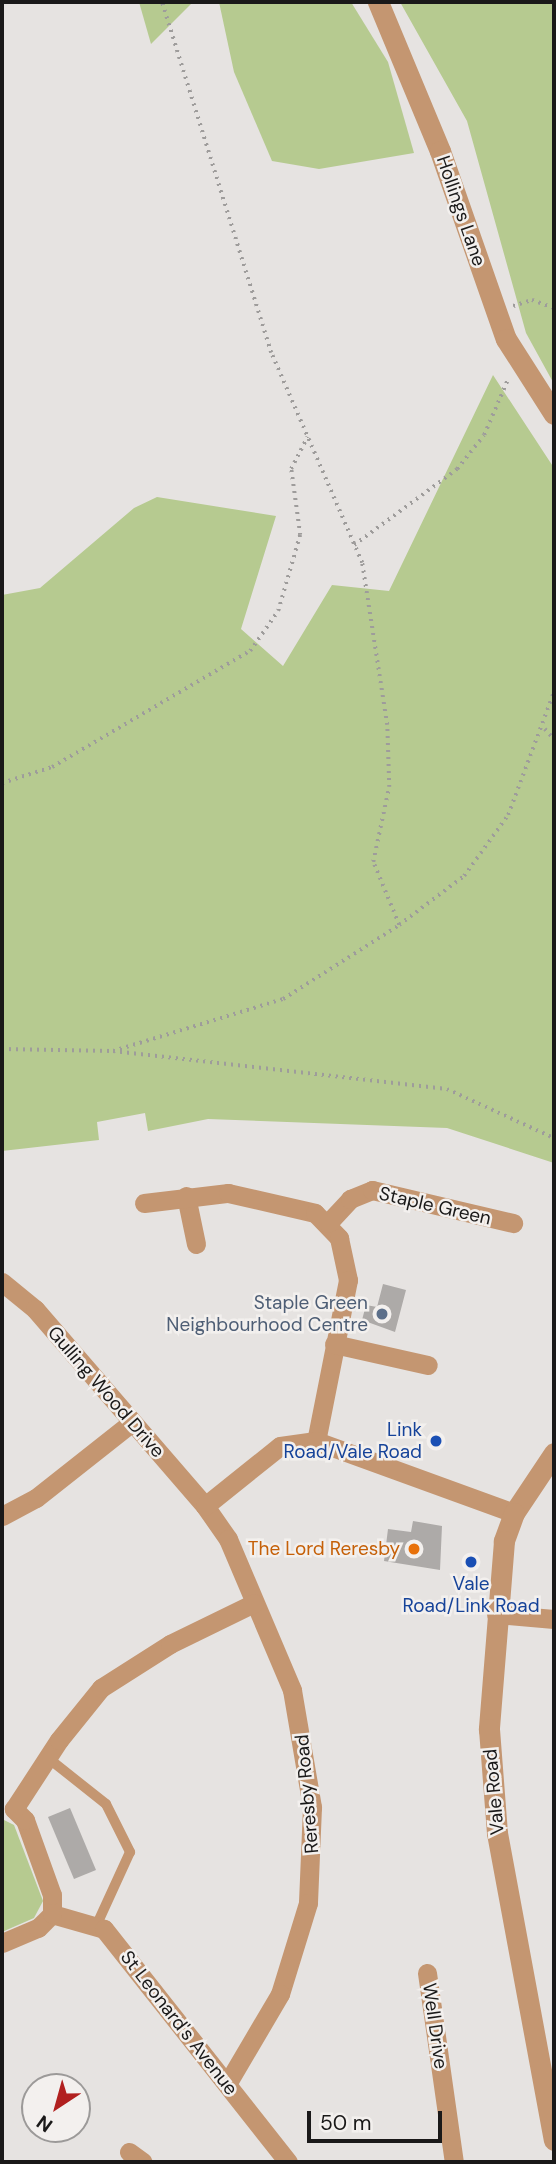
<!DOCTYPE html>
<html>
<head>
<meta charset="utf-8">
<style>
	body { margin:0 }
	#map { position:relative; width:556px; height:2164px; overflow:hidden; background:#e6e3e1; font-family:"DM Sans",sans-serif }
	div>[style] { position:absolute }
	.green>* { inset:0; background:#b6ca90 }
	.building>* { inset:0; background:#adaaa8 }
	.path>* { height:3.5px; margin-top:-1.75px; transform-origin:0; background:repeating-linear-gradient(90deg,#9e9c9b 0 2px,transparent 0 7px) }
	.service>* { height:10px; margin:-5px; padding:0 5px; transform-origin:5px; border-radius:5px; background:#c49671 }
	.minor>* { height:19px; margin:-9.5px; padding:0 9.5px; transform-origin:9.5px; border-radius:9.5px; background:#c49671 }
	.tertiary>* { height:21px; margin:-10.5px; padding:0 10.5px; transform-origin:10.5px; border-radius:10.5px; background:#c49671 }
	.dots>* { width:19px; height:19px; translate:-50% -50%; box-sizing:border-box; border:4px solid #f3f0ee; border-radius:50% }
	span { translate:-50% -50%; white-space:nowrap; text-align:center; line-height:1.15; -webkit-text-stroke:5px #f3f0ee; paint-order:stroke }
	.street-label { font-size:19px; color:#1a1919 }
	.service-label { font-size:19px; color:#4e5e75 }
	.right { translate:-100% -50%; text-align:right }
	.transit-label { font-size:19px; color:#164399 }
	.food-label { font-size:19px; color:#c56008 }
	.frame { position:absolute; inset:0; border:4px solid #1a1919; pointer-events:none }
	.north { position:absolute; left:21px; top:2073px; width:70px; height:70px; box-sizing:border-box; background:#f3f0ee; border:2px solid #9c9a99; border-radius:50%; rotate:216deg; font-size:19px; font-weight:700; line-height:28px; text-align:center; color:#1a1919 }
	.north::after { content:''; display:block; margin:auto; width:24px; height:32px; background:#b1201f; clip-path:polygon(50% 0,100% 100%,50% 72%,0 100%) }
	.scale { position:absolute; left:307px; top:2111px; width:135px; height:32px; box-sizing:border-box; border:4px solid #1a1919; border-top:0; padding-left:9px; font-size:21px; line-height:24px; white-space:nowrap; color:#1a1919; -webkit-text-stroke:5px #f3f0ee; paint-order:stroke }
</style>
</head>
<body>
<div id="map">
	<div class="green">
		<div style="clip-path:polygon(139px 2px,193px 2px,151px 44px)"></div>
		<div style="clip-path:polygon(219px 2px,351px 2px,388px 62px,414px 153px,319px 169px,272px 161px,234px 72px)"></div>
		<div style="clip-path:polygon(400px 2px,554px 2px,554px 384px,526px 333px,467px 121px)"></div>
		<div style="clip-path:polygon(493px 375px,554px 468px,554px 1163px,447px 1128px,208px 1119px,148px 1131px,145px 1113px,97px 1122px,99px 1140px,2px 1151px,2px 595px,40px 588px,134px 508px,157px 497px,276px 516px,241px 629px,283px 666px,332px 585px,389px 591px)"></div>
		<div style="clip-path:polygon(2px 1819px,14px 1825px,43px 1901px,34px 1918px,2px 1932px)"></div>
	</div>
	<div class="building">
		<div style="clip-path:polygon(383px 1284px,406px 1290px,395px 1332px,362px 1320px,366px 1305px,377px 1307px)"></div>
		<div style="clip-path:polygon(413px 1521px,442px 1526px,440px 1570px,384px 1561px,388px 1529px,411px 1532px)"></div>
		<div style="clip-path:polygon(70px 1808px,96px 1870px,74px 1879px,48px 1817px)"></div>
	</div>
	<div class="path">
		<div style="left:513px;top:306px;width:20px;rotate:-18deg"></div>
		<div style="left:532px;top:300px;width:23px;rotate:20deg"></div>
		<div style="left:354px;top:545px;width:128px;rotate:-36.4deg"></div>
		<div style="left:457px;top:469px;width:43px;rotate:-51.5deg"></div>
		<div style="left:484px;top:435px;width:61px;rotate:-66.8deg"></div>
		<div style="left:545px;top:729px;width:13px;rotate:48deg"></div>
		<div style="left:2px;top:783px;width:52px;rotate:-17.7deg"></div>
		<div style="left:52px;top:767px;width:229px;rotate:-30.4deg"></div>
		<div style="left:250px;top:651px;width:49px;rotate:-55deg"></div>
		<div style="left:278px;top:611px;width:79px;rotate:-73.9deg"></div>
		<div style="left:300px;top:535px;width:67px;rotate:-97.8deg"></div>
		<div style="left:291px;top:469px;width:36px;rotate:-63deg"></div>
		<div style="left:399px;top:925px;width:81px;rotate:-37deg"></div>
		<div style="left:464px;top:876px;width:75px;rotate:-54.2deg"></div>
		<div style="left:508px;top:815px;width:132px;rotate:-69.6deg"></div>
		<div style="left:2px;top:1049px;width:111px;rotate:1deg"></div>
		<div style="left:113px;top:1051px;width:336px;rotate:6.5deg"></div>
		<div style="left:447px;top:1089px;width:118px;rotate:24.6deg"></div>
		<div style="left:113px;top:1051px;width:178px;rotate:-17deg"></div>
		<div style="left:283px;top:999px;width:138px;rotate:-32.5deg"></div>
		<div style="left:399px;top:925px;width:68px;rotate:-112.4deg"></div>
		<div style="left:373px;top:862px;width:77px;rotate:-78deg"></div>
		<div style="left:389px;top:787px;width:62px;rotate:-91.8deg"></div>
		<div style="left:387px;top:725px;width:164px;rotate:-98.8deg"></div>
		<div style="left:362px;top:563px;width:229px;rotate:-113.4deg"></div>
		<div style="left:271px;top:353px;width:368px;rotate:-107.3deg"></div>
	</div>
	<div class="service">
		<div style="left:48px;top:1758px;width:74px;rotate:38.4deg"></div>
		<div style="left:106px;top:1804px;width:54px;rotate:63.4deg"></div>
		<div style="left:130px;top:1852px;width:79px;rotate:114.6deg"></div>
	</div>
	<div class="minor">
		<div style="left:186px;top:1196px;width:49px;rotate:78.2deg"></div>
		<div style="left:144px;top:1203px;width:85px;rotate:-6.8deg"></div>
		<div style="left:228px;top:1193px;width:89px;rotate:12.9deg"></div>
		<div style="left:315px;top:1213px;width:35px;rotate:46deg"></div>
		<div style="left:339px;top:1238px;width:43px;rotate:77.9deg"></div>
		<div style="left:348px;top:1280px;width:164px;rotate:101.2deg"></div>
		<div style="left:328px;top:1223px;width:33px;rotate:-47deg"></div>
		<div style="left:350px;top:1199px;width:24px;rotate:-22deg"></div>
		<div style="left:372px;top:1190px;width:145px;rotate:13.2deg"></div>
		<div style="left:2px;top:1282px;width:43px;rotate:39.3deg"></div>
		<div style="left:35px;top:1309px;width:260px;rotate:49.2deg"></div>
		<div style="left:205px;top:1506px;width:40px;rotate:55.1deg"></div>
		<div style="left:228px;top:1539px;width:164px;rotate:67deg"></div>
		<div style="left:292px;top:1690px;width:119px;rotate:80.3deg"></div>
		<div style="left:312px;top:1807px;width:96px;rotate:92.4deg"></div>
		<div style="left:308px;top:1903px;width:95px;rotate:107.1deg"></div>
		<div style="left:280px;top:1994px;width:104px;rotate:120.5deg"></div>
		<div style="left:334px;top:1344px;width:96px;rotate:12.6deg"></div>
		<div style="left:205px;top:1506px;width:96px;rotate:-38.7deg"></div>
		<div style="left:280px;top:1446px;width:36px;rotate:-8deg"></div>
		<div style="left:316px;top:1441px;width:211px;rotate:20deg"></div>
		<div style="left:2px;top:1516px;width:38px;rotate:-28deg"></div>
		<div style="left:36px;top:1498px;width:121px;rotate:-38.3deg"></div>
		<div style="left:496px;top:1614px;width:58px;rotate:4.9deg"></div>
		<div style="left:52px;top:1914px;width:54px;rotate:16.1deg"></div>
		<div style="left:104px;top:1929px;width:297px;rotate:51.7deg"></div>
		<div style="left:2px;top:1943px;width:39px;rotate:-23deg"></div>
		<div style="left:38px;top:1928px;width:20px;rotate:-45deg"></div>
		<div style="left:52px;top:1914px;width:19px;rotate:-90deg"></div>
		<div style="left:52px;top:1895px;width:80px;rotate:-109.8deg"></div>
		<div style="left:25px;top:1820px;width:16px;rotate:-135deg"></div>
		<div style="left:14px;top:1809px;width:82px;rotate:-56.9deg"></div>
		<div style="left:59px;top:1740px;width:67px;rotate:-51.1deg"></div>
		<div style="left:101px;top:1688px;width:82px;rotate:-32.5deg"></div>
		<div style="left:170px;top:1644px;width:93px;rotate:-26deg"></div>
		<div style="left:427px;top:1973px;width:191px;rotate:81.9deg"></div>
		<div style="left:129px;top:2152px;width:17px;rotate:36deg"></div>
	</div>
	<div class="tertiary">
		<div style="left:378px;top:2px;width:161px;rotate:67.4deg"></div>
		<div style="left:440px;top:151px;width:199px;rotate:70.7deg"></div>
		<div style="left:506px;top:339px;width:89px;rotate:57.4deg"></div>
		<div style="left:554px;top:1453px;width:72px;rotate:123.7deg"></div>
		<div style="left:514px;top:1513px;width:30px;rotate:110deg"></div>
		<div style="left:504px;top:1541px;width:189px;rotate:94.6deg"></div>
		<div style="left:489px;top:1729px;width:104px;rotate:85.6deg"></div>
		<div style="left:497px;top:1833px;width:312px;rotate:79.5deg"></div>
	</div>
	<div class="dots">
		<div style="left:382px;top:1314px;background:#5c6f8a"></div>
		<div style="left:436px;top:1441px;background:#1a4fb4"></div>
		<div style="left:414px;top:1549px;background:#e8710a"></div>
		<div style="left:471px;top:1562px;background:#1a4fb4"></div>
	</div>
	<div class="street-label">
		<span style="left:461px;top:211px;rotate:71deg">Hollings Lane</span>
		<span style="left:435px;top:1206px;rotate:13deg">Staple Green</span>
		<span style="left:106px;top:1392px;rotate:49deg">Gulling Wood Drive</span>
		<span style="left:494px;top:1792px;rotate:-95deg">Vale Road</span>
		<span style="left:307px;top:1794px;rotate:-95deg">Reresby Road</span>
		<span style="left:179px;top:2023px;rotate:52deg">St Leonard's Avenue</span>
		<span style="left:435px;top:2026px;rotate:82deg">Well Drive</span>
	</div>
	<div class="service-label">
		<span class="right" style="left:368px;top:1314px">Staple Green<br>Neighbourhood Centre</span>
	</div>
	<div class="transit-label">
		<span class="right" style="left:422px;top:1441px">Link<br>Road/Vale Road</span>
		<span style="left:471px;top:1595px">Vale<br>Road/Link Road</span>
	</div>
	<div class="food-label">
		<span class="right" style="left:400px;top:1549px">The Lord Reresby</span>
	</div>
	<div class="frame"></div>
	<div class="north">N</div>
	<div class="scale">50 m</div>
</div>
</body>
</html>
